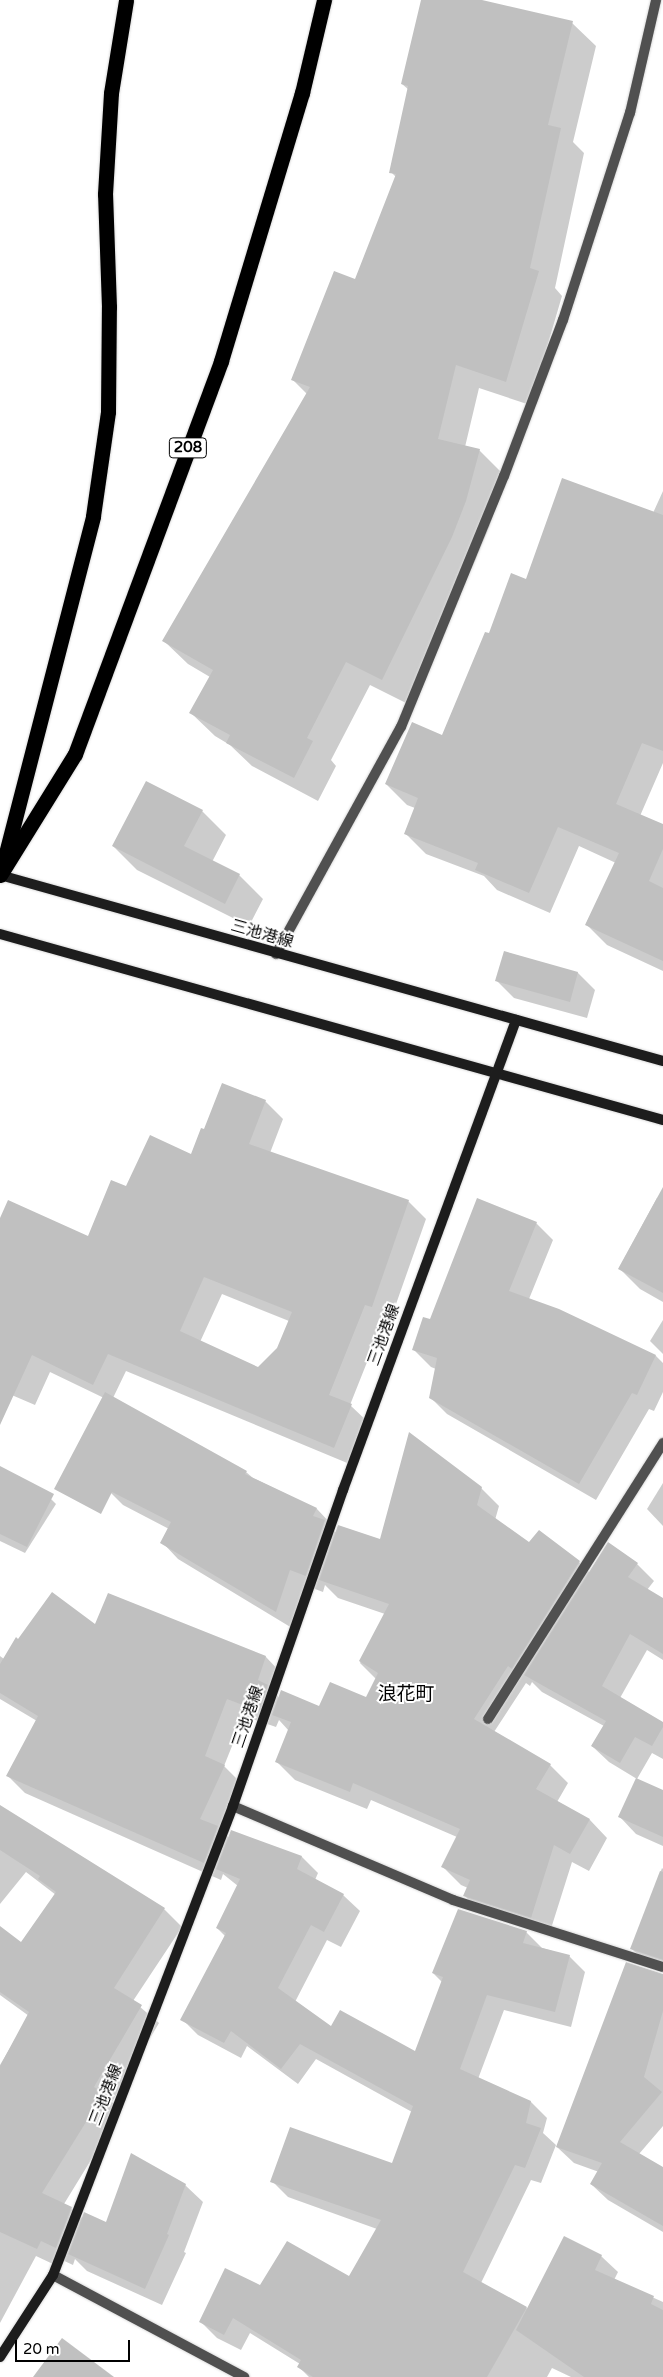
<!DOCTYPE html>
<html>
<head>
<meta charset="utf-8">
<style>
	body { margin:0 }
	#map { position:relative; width:663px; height:2377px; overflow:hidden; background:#fff; font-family:"Varela Round","Noto Sans JP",sans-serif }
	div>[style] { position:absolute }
	.shadow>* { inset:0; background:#0003 }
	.building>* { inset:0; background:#c0c0c0 }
	.roads { filter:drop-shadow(0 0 1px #dbdbdb) drop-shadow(0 0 1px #dbdbdb) }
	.street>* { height:10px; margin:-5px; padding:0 5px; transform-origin:5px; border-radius:5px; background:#505050 }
	.secondary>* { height:10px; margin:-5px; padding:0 5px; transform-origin:5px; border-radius:5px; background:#1d1d1d }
	.highway>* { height:15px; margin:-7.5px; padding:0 7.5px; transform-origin:7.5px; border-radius:7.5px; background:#000 }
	span { translate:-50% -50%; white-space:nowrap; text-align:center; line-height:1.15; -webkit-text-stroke:4px #fff; paint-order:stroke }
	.shield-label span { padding:1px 4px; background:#fff; border:1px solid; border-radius:4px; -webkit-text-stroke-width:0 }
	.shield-label { font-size:15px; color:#000; font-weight:700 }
	.street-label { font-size:16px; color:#000 }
	.quarter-label { font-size:19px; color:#000 }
	.scale { position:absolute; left:15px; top:2340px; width:115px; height:22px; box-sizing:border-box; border:2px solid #000; border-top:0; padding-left:6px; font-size:15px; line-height:18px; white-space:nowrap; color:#000; -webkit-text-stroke:4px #fff; paint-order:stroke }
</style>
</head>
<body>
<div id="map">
	<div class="shadow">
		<div style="clip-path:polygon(422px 0,475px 0,572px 23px,596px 46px,573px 142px,584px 153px,555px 288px,562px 296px,530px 405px,479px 388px,465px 447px,479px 450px,503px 474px,490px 525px,475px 561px,406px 703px,370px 685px,331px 760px,336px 766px,318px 801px,252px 766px,230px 745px,215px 736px,191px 713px,210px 677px,188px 664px,164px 641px,307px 394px,293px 380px,356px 281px,396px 177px,391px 172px,409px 90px,402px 84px)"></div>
		<div style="clip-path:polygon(663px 491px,663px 763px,640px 816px,663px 826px,663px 971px,607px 945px,586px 924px,616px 863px,579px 846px,550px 913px,497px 890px,484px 876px,426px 854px,405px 833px,415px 808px,407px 805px,386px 784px,443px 736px,489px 635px,527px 580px,653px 513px)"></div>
		<div style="clip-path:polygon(202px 811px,226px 835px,212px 862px,239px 875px,263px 899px,249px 926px,137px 870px,113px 846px)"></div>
		<div style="clip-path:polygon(505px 952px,578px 973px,595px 990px,587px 1018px,514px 998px,497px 981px)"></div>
		<div style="clip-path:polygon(evenodd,265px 1101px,283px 1119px,270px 1153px,408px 1201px,426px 1219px,389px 1324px,383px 1322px,350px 1405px,369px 1423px,352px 1465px,126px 1371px,113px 1398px,246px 1472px,253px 1478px,317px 1509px,333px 1526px,332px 1529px,337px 1533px,381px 1540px,481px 1488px,499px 1506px,495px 1520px,529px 1544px,579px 1562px,590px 1573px,609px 1544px,637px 1564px,654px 1581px,647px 1590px,663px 1600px,663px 1660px,647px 1650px,620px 1698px,663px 1723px,663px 1759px,652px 1753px,637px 1779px,609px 1762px,592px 1746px,604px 1726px,542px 1692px,532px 1682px,530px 1686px,526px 1683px,494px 1732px,550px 1765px,568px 1783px,557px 1802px,590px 1820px,607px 1838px,589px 1871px,572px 1862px,549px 1935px,482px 1914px,465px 1896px,468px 1888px,461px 1885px,443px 1867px,457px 1837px,371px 1800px,367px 1809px,295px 1780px,277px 1762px,289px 1731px,279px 1720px,276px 1727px,244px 1716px,224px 1766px,241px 1783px,220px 1829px,229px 1838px,302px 1857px,318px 1873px,315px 1880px,343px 1895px,360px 1911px,341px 1947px,327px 1940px,295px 2002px,331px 2028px,415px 2053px,442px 1982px,433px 1973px,526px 1932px,542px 1948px,569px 1956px,585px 1972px,571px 2027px,504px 2010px,478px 2079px,531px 2102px,547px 2118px,543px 2133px,556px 2145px,541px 2183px,531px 2180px,481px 2283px,528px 2309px,601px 2256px,618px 2272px,614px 2280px,663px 2302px,663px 2377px,571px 2377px,552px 2368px,547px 2377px,309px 2377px,298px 2366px,300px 2364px,250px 2333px,241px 2350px,217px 2338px,200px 2321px,261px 2287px,349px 2277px,377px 2229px,288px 2197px,272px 2181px,393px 2165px,412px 2112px,316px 2059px,298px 2084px,247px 2046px,241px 2058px,198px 2035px,182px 2019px,225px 1936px,217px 1928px,238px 1886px,223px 1874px,221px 1880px,25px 1793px,8px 1776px,37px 1721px,0 1699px,0 1656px,4px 1659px,18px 1640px,96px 1626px,109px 1594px,266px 1657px,283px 1675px,276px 1694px,279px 1698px,320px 1707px,367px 1698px,376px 1679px,360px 1663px,385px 1614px,338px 1598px,325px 1585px,323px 1592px,307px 1586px,292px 1628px,178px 1559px,162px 1542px,169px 1529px,123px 1505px,106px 1488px,104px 1398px,50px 1372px,35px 1405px,0 1390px,0 1221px,89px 1238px,127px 1188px,192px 1155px,205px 1130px,265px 1101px,222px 1294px,289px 1321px,278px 1349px,259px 1369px,200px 1342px,222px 1294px)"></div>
		<div style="clip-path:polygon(657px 1198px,663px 1200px,663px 1302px,640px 1289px,619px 1268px)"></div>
		<div style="clip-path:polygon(536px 1223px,553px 1240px,529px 1299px,559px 1311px,656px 1356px,663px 1363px,663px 1392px,654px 1411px,649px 1409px,596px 1500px,447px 1414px,430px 1397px,436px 1369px,431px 1367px,414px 1350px,431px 1321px)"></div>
		<div style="clip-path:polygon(663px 1320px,663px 1354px,650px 1341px)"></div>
		<div style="clip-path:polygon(0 1468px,40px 1488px,56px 1504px,25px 1553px,0 1541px)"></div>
		<div style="clip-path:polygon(663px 1483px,663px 1526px,647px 1509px)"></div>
		<div style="clip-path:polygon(663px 1791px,663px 1846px,636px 1834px,619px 1816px)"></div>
		<div style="clip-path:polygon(0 1806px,164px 1909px,182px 1927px,133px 2001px,159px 2023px,112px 2102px,121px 2111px,64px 2204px,71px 2208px,83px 2219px,106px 2223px,185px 2185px,203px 2202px,184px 2252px,186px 2253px,162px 2305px,87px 2271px,75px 2259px,73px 2265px,58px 2258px,55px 2265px,36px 2256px,0 2323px,0 2065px,29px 2016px,0 1995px,0 1928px,21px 1943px,56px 1895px,26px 1872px,0 1904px)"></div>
		<div style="clip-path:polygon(662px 1868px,663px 1869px,663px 1972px,651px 1968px,632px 1949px)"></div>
		<div style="clip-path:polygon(663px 1978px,663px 2126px,639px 2154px,663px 2168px,663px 2232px,608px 2200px,591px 2184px,599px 2172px,574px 2163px,557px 2147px)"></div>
	</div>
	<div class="building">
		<div style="clip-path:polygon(421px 0,482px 0,573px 21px,548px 125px,561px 128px,530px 268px,539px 271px,506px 382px,456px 365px,438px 439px,480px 449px,466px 501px,452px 537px,382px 680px,346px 662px,307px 738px,313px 741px,294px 778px,226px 743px,230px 735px,189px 713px,213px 670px,162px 641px,310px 387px,291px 380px,334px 271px,355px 279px,396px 174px,389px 173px,408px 86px,401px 84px)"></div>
		<div style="clip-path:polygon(562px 478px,663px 515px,663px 751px,642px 743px,616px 804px,663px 824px,663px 849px,649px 881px,663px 888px,663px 961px,585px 925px,619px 853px,558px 827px,529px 893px,475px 870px,478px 863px,404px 834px,418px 798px,385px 784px,412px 722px,442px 735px,485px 632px,489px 633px,511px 573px,526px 579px)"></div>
		<div style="clip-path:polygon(146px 781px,203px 810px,184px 846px,240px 874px,225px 904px,112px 846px)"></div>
		<div style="clip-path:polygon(504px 951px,578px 972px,570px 1002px,495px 981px)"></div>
		<div style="clip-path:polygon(evenodd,222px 1083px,266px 1100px,249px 1144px,409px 1200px,372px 1307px,365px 1305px,329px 1395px,352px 1404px,334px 1448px,108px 1354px,93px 1385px,32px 1355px,0 1425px,0 1218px,8px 1200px,88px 1236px,111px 1180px,126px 1186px,150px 1135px,191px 1154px,201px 1128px,204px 1129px,222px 1083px,204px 1277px,292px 1312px,277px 1348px,258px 1367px,180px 1331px,204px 1277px)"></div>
		<div style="clip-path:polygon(663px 1187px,663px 1293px,618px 1269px)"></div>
		<div style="clip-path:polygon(477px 1198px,537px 1222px,509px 1291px,559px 1309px,656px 1355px,637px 1395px,632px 1393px,579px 1484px,429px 1398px,437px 1358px,412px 1350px,423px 1317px,430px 1319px)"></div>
		<div style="clip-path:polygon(105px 1392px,247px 1471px,245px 1474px,317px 1508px,313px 1516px,325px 1520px,306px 1576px,290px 1570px,276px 1612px,160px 1543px,171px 1522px,112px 1492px,101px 1514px,54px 1489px)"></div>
		<div style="clip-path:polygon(409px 1432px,482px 1487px,477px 1505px,529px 1542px,539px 1530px,580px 1561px,512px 1669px,508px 1666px,474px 1719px,551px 1764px,536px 1789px,590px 1819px,570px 1854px,554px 1845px,531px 1918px,463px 1896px,470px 1880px,441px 1867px,460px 1829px,353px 1783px,350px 1792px,275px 1762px,291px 1722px,272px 1715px,281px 1690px,319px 1706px,330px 1682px,366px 1697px,378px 1673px,359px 1661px,389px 1604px,319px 1580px,338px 1525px,380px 1539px)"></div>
		<div style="clip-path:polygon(0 1466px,54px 1494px,27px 1547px,0 1534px)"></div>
		<div style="clip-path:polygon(608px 1542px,638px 1563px,628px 1577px,663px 1598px,663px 1654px,630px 1634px,602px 1686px,663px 1722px,663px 1727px,652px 1746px,635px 1737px,620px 1763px,591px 1746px,606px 1721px,524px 1675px)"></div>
		<div style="clip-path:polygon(52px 1592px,95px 1624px,108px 1593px,266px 1656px,258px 1680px,268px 1685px,259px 1711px,227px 1699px,205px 1756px,225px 1765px,200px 1819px,218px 1826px,204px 1863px,6px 1776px,38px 1716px,0 1693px,0 1664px,16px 1637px,18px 1639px)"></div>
		<div style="clip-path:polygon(636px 1778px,663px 1790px,663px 1837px,618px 1817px)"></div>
		<div style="clip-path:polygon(0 1805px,165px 1908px,114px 1988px,142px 2005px,94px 2087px,104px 2093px,42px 2193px,72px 2207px,56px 2248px,41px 2241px,37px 2249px,0 2232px,0 2066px,29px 2012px,0 1992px,0 1926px,21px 1942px,56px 1892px,38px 1879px,40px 1876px,0 1850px)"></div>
		<div style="clip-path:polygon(231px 1830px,302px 1856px,297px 1869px,344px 1894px,324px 1932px,311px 1925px,278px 1988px,331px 2026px,340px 2010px,415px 2051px,443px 1977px,432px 1973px,458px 1909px,527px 1931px,523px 1943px,570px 1955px,555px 2012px,487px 1995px,460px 2069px,531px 2101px,526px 2123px,541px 2128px,525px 2168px,515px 2165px,463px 2272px,527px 2307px,487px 2377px,313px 2377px,297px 2367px,301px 2360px,233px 2318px,224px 2335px,199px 2322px,225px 2268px,260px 2285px,287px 2241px,349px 2276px,381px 2220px,270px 2182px,290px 2127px,392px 2163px,413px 2106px,300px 2044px,281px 2069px,231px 2031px,224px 2043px,180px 2020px,226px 1933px,216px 1928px,240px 1879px,216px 1869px)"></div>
		<div style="clip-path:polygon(660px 1871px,663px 1872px,663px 1960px,630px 1949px)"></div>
		<div style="clip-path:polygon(626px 1962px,663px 1974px,663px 2011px,644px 2077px,662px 2092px,620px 2142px,663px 2167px,663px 2226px,590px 2184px,602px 2163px,556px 2147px)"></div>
		<div style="clip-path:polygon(131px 2153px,186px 2184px,167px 2234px,169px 2235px,145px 2289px,68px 2254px,84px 2212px,106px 2222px)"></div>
		<div style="clip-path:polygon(564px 2236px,602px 2255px,595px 2270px,654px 2296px,651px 2304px,663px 2310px,663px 2377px,584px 2377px,516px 2330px)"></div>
		<div style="clip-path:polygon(62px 2338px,114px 2377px,33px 2377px)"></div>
	</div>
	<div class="roads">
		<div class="street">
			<div style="left:276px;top:954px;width:259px;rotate:-61.2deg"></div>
			<div style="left:401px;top:727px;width:271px;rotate:-67.7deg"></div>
			<div style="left:504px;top:476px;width:167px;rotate:-69.3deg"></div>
			<div style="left:563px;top:320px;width:218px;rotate:-72.1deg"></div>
			<div style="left:630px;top:113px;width:116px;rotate:-77deg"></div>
			<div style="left:488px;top:1719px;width:327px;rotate:-57.6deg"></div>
			<div style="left:233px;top:1806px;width:239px;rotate:23.1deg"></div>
			<div style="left:453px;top:1900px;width:220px;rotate:17.7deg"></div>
			<div style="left:53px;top:2275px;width:217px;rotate:28.1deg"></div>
		</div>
		<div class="secondary">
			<div style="left:0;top:875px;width:689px;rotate:15.67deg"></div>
			<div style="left:0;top:934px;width:689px;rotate:15.67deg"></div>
			<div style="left:0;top:2357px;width:98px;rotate:-57.1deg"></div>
			<div style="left:53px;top:2275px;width:502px;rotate:-69deg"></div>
			<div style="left:233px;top:1806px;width:335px;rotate:-70.8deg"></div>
			<div style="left:343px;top:1490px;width:501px;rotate:-69.79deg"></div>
		</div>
		<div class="highway">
			<div style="left:4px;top:861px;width:356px;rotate:-75.5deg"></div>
			<div style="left:93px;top:516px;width:105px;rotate:-81.8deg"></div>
			<div style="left:108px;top:412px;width:105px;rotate:-89.5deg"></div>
			<div style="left:109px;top:307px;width:113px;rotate:-92deg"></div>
			<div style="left:105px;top:194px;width:101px;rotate:-86.6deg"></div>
			<div style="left:111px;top:93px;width:94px;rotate:-80.8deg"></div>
			<div style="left:0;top:875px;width:142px;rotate:-58.2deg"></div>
			<div style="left:75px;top:754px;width:419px;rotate:-69.6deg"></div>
			<div style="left:221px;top:361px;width:280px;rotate:-73.2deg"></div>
			<div style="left:302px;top:93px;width:96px;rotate:-76.7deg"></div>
		</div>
	</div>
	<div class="shield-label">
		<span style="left:188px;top:448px">208</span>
	</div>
	<div class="street-label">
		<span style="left:262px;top:934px;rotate:16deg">三池港線</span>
		<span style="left:384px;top:1335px;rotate:-70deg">三池港線</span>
		<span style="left:248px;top:1717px;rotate:-71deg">三池港線</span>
		<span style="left:106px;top:2095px;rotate:-69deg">三池港線</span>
	</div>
	<div class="quarter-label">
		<span style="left:406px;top:1695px">浪花町</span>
	</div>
	<div class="scale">20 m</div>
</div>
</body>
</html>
